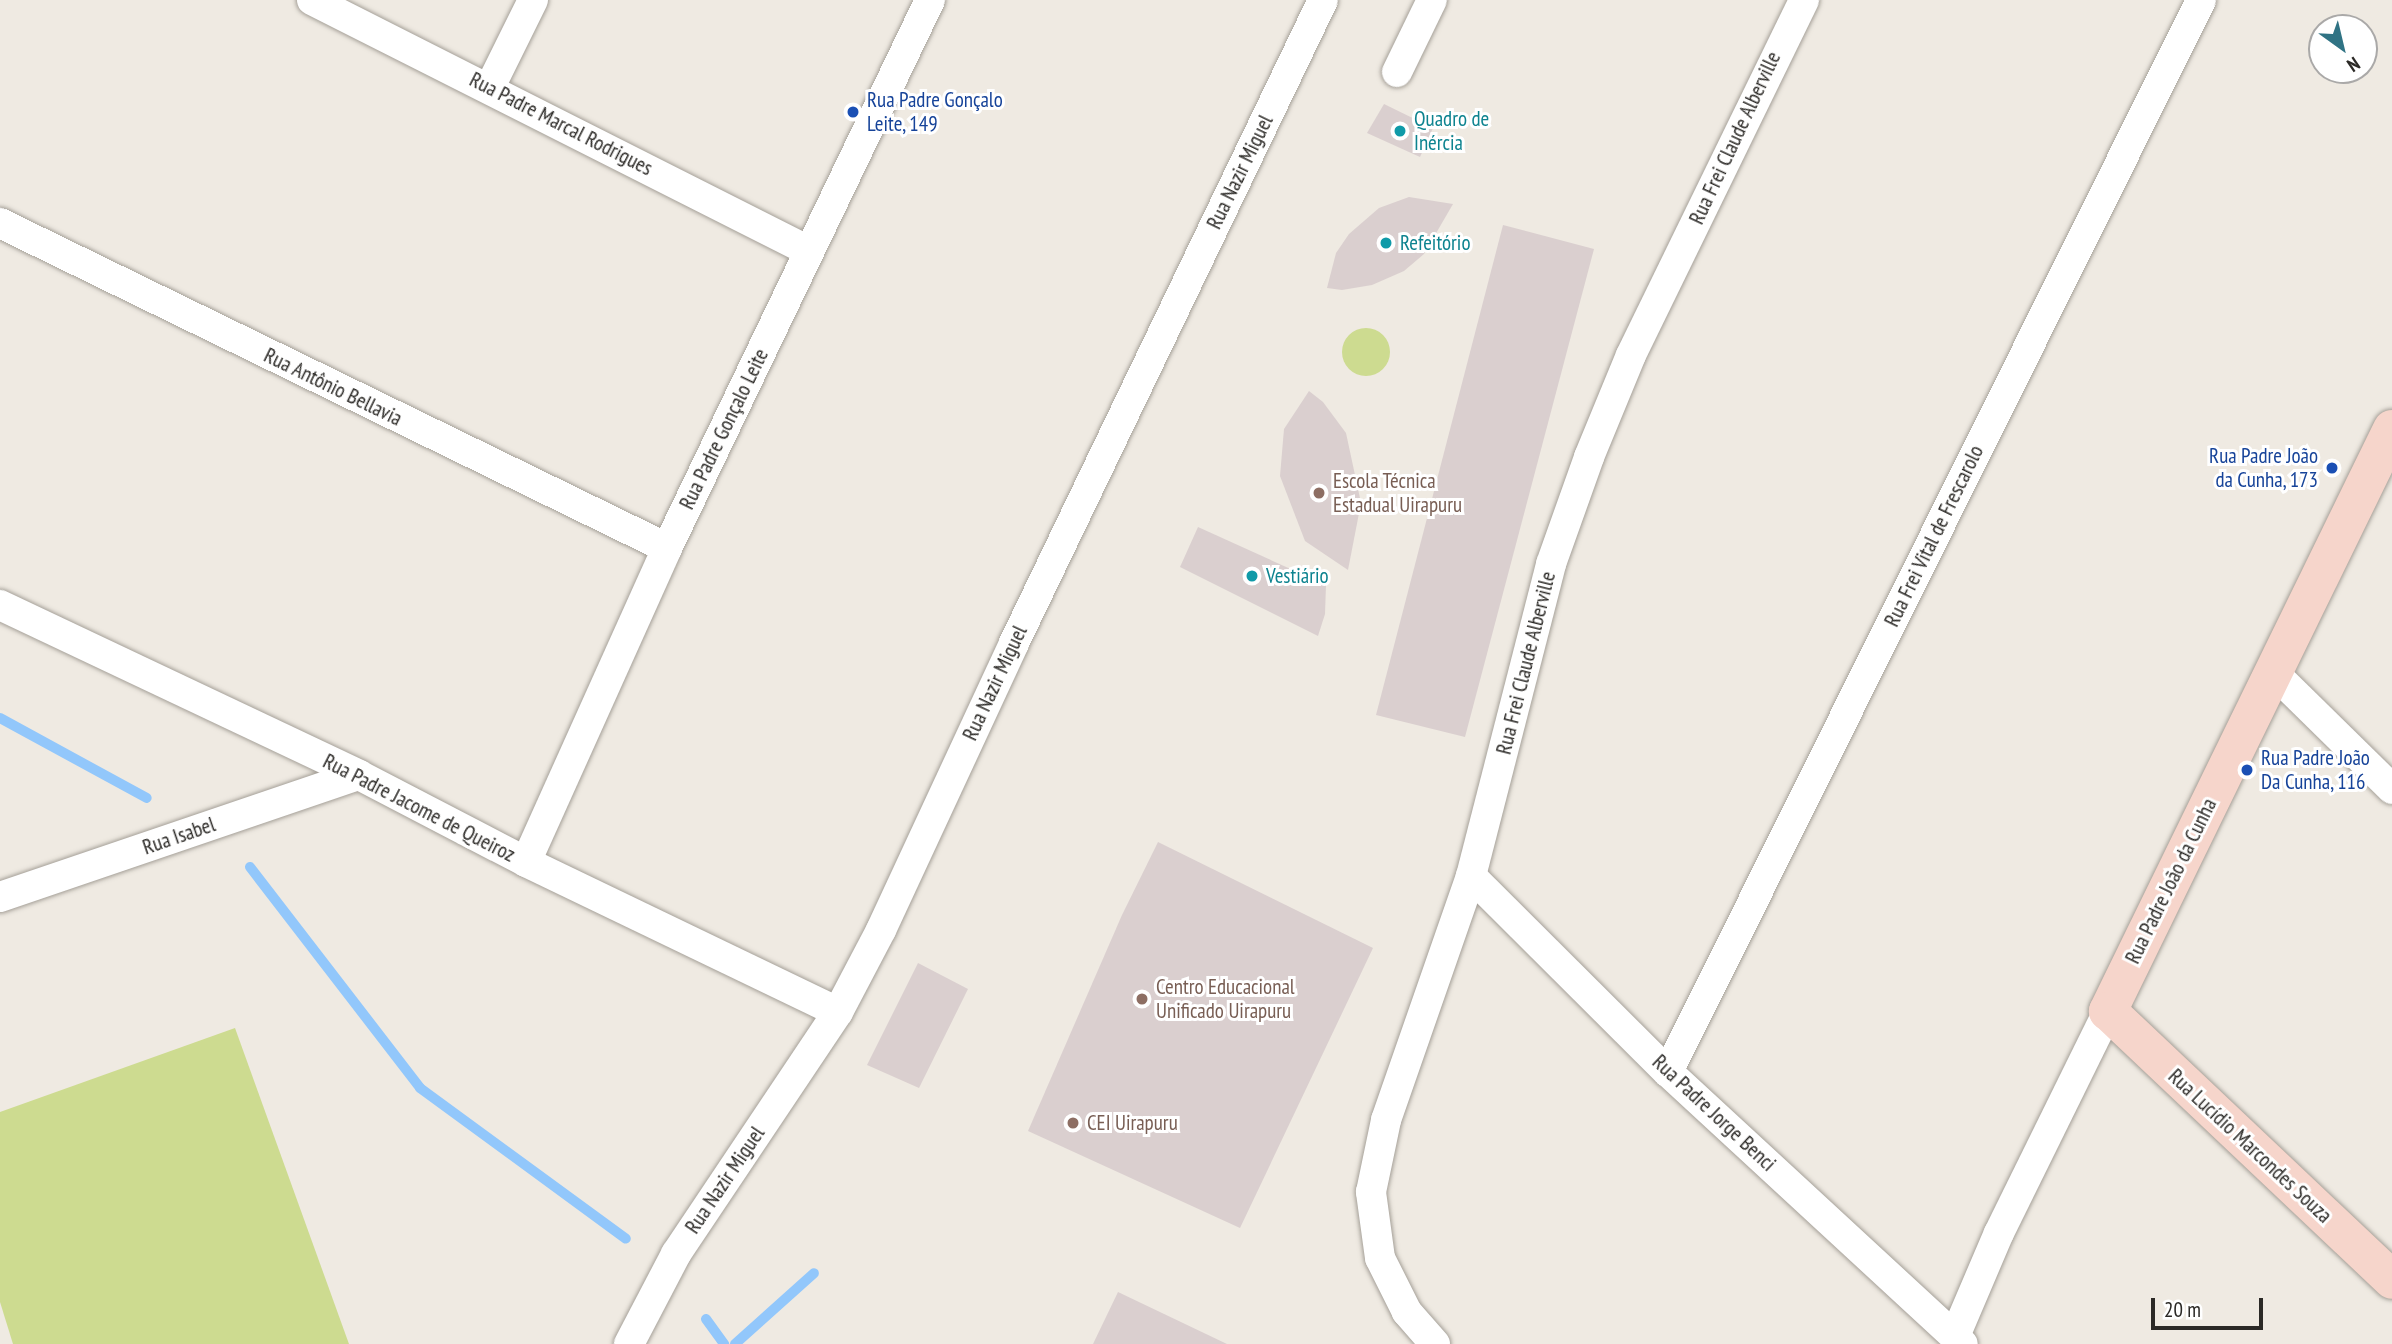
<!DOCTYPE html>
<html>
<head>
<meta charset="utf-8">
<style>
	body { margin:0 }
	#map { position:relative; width:2392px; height:1344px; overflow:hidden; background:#efeae2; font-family:"PT Sans Narrow",sans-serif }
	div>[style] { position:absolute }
	.green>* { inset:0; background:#cddb90 }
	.round { border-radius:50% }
	.stream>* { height:10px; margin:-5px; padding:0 5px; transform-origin:5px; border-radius:5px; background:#92c7fb }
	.building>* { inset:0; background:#dacfcf }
	.roads { filter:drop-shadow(0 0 2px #a5a098) drop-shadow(0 0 2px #a5a098) }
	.street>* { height:30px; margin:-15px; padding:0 15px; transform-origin:15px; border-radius:15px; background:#fff }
	.secondary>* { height:38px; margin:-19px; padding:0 19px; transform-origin:19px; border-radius:19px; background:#f6d5cb }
	.dots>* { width:19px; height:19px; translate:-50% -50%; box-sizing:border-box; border:4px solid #fff; border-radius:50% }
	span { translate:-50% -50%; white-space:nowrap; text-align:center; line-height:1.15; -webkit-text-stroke:6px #fff; paint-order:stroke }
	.transit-label { font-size:21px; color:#164399 }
	.left { translate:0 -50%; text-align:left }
	.right { translate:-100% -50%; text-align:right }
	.culture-label { font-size:21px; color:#0d838f }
	.street-label { font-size:21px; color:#2b2926 }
	.education-label { font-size:21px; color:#785e54 }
	.north { position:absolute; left:2308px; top:14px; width:70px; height:70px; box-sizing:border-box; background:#fff; border:2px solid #aaa9a8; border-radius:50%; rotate:146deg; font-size:19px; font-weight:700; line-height:28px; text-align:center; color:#2b2926 }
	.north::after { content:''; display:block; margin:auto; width:24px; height:32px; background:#307384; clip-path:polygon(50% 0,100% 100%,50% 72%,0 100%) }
	.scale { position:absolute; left:2151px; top:1298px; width:112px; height:32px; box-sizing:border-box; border:4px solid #2b2926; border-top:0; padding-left:9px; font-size:21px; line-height:24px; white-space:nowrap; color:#2b2926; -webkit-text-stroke:5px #fff; paint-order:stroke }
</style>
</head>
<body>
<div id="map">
	<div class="green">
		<div class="round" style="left:1342px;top:328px;width:48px;height:48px"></div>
		<div style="clip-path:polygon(235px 1028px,349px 1344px,13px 1344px,0 1302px,0 1112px)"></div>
	</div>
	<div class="stream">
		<div style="left:0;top:718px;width:167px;rotate:28.6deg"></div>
		<div style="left:250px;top:867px;width:279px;rotate:52.4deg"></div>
		<div style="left:420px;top:1088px;width:255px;rotate:36.2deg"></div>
		<div style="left:706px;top:1319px;width:31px;rotate:54deg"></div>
		<div style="left:735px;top:1344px;width:106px;rotate:-41.9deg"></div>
	</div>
	<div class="building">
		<div style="clip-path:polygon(1384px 104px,1433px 128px,1420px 157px,1367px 133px)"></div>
		<div style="clip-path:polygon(1409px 197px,1453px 204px,1424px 254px,1404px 271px,1372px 285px,1342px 290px,1327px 288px,1336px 253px,1349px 234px,1379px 208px)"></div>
		<div style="clip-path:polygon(1503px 225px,1594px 249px,1465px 737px,1376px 715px)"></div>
		<div style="clip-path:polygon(1309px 391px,1323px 402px,1346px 433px,1361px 503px,1348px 570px,1305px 541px,1280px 476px,1284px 429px)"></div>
		<div style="clip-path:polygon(1198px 527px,1326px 585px,1325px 614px,1318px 636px,1180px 567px)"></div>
		<div style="clip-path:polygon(1158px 842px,1373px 948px,1240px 1228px,1028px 1131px,1122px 915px)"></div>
		<div style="clip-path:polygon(918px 963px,968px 989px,919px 1088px,867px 1065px)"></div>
		<div style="clip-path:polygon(1118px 1292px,1227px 1344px,1093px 1344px)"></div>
	</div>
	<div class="roads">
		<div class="street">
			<div style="left:312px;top:0;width:557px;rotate:26.8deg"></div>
			<div style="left:1397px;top:72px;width:80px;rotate:-64.1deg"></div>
			<div style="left:490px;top:87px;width:97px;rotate:-63.7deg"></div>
			<div style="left:0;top:223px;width:742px;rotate:25.98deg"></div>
			<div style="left:0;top:605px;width:397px;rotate:25.3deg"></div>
			<div style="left:359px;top:775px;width:188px;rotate:27.5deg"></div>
			<div style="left:526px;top:862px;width:346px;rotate:25.7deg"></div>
			<div style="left:2273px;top:672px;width:167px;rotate:44.5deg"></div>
			<div style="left:526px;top:862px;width:344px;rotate:-65.8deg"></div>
			<div style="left:667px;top:548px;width:608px;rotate:-64.36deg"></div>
			<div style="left:1471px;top:876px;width:278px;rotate:44.9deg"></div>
			<div style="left:1668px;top:1072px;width:401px;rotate:42.7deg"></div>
			<div style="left:0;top:897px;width:379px;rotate:-18.8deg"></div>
			<div style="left:1668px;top:1072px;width:1197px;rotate:-63.56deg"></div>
			<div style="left:1955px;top:1336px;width:112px;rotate:-66.9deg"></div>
			<div style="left:1999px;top:1233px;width:247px;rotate:-63.8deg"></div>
			<div style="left:629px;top:1344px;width:102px;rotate:-62.4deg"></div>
			<div style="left:676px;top:1254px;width:291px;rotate:-56.2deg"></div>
			<div style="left:838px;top:1012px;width:93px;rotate:-62.3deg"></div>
			<div style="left:881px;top:930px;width:316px;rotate:-65.1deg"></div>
			<div style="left:1014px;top:643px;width:713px;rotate:-64.33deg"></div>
			<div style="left:1435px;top:1344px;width:43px;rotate:-131.2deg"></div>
			<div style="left:1407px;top:1312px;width:60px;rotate:-116.6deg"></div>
			<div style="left:1380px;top:1258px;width:67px;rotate:-97.8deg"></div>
			<div style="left:1371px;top:1192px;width:74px;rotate:-78.2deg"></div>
			<div style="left:1386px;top:1120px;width:258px;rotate:-70.8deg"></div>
			<div style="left:1471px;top:876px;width:322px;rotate:-75.6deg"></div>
			<div style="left:1551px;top:564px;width:114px;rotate:-70.4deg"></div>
			<div style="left:1589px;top:457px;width:110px;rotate:-67.6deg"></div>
			<div style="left:1631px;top:355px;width:395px;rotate:-64deg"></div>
		</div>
		<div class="secondary">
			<div style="left:2392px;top:429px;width:648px;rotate:116.01deg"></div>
			<div style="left:2108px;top:1011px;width:391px;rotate:43.4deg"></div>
		</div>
	</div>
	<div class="dots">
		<div style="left:853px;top:112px;background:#1a4fb4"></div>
		<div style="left:1400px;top:131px;background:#0f9aa8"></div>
		<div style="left:1386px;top:243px;background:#0f9aa8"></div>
		<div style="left:2332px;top:468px;background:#1a4fb4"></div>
		<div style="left:1319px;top:493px;background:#8d6e63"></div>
		<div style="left:1252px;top:576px;background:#0f9aa8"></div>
		<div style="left:2247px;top:770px;background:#1a4fb4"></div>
		<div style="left:1142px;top:999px;background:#8d6e63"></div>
		<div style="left:1073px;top:1123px;background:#8d6e63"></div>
	</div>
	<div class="transit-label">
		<span class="left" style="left:867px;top:112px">Rua Padre Gonçalo<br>Leite, 149</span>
		<span class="right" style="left:2318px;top:468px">Rua Padre João<br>da Cunha, 173</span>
		<span class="left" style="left:2261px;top:770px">Rua Padre João<br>Da Cunha, 116</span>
	</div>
	<div class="culture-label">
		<span class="left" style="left:1414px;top:131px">Quadro de<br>Inércia</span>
		<span class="left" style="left:1400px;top:243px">Refeitório</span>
		<span class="left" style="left:1266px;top:576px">Vestiário</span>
	</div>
	<div class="street-label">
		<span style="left:561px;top:124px;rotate:27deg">Rua Padre Marcal Rodrigues</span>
		<span style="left:1735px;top:138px;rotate:-65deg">Rua Frei Claude Alberville</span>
		<span style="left:1240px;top:172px;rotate:-64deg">Rua Nazir Miguel</span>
		<span style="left:333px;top:387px;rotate:26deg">Rua Antônio Bellavia</span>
		<span style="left:724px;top:429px;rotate:-64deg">Rua Padre Gonçalo Leite</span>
		<span style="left:1934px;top:536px;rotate:-64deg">Rua Frei Vital de Frescarolo</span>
		<span style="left:1526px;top:663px;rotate:-76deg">Rua Frei Claude Alberville</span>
		<span style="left:995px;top:683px;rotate:-65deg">Rua Nazir Miguel</span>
		<span style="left:419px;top:808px;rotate:27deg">Rua Padre Jacome de Queiroz</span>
		<span style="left:179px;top:836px;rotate:-19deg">Rua Isabel</span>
		<span style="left:2171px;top:881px;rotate:-64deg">Rua Padre João da Cunha</span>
		<span style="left:1714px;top:1113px;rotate:43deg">Rua Padre Jorge Benci</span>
		<span style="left:2250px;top:1146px;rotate:43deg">Rua Lucídio Marcondes Souza</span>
		<span style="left:725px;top:1180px;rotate:-56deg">Rua Nazir Miguel</span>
	</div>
	<div class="education-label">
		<span class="left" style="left:1333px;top:493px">Escola Técnica<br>Estadual Uirapuru</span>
		<span class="left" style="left:1156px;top:999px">Centro Educacional<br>Unificado Uirapuru</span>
		<span class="left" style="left:1087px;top:1123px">CEI Uirapuru</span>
	</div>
	<div class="north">N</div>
	<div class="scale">20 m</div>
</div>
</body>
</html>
